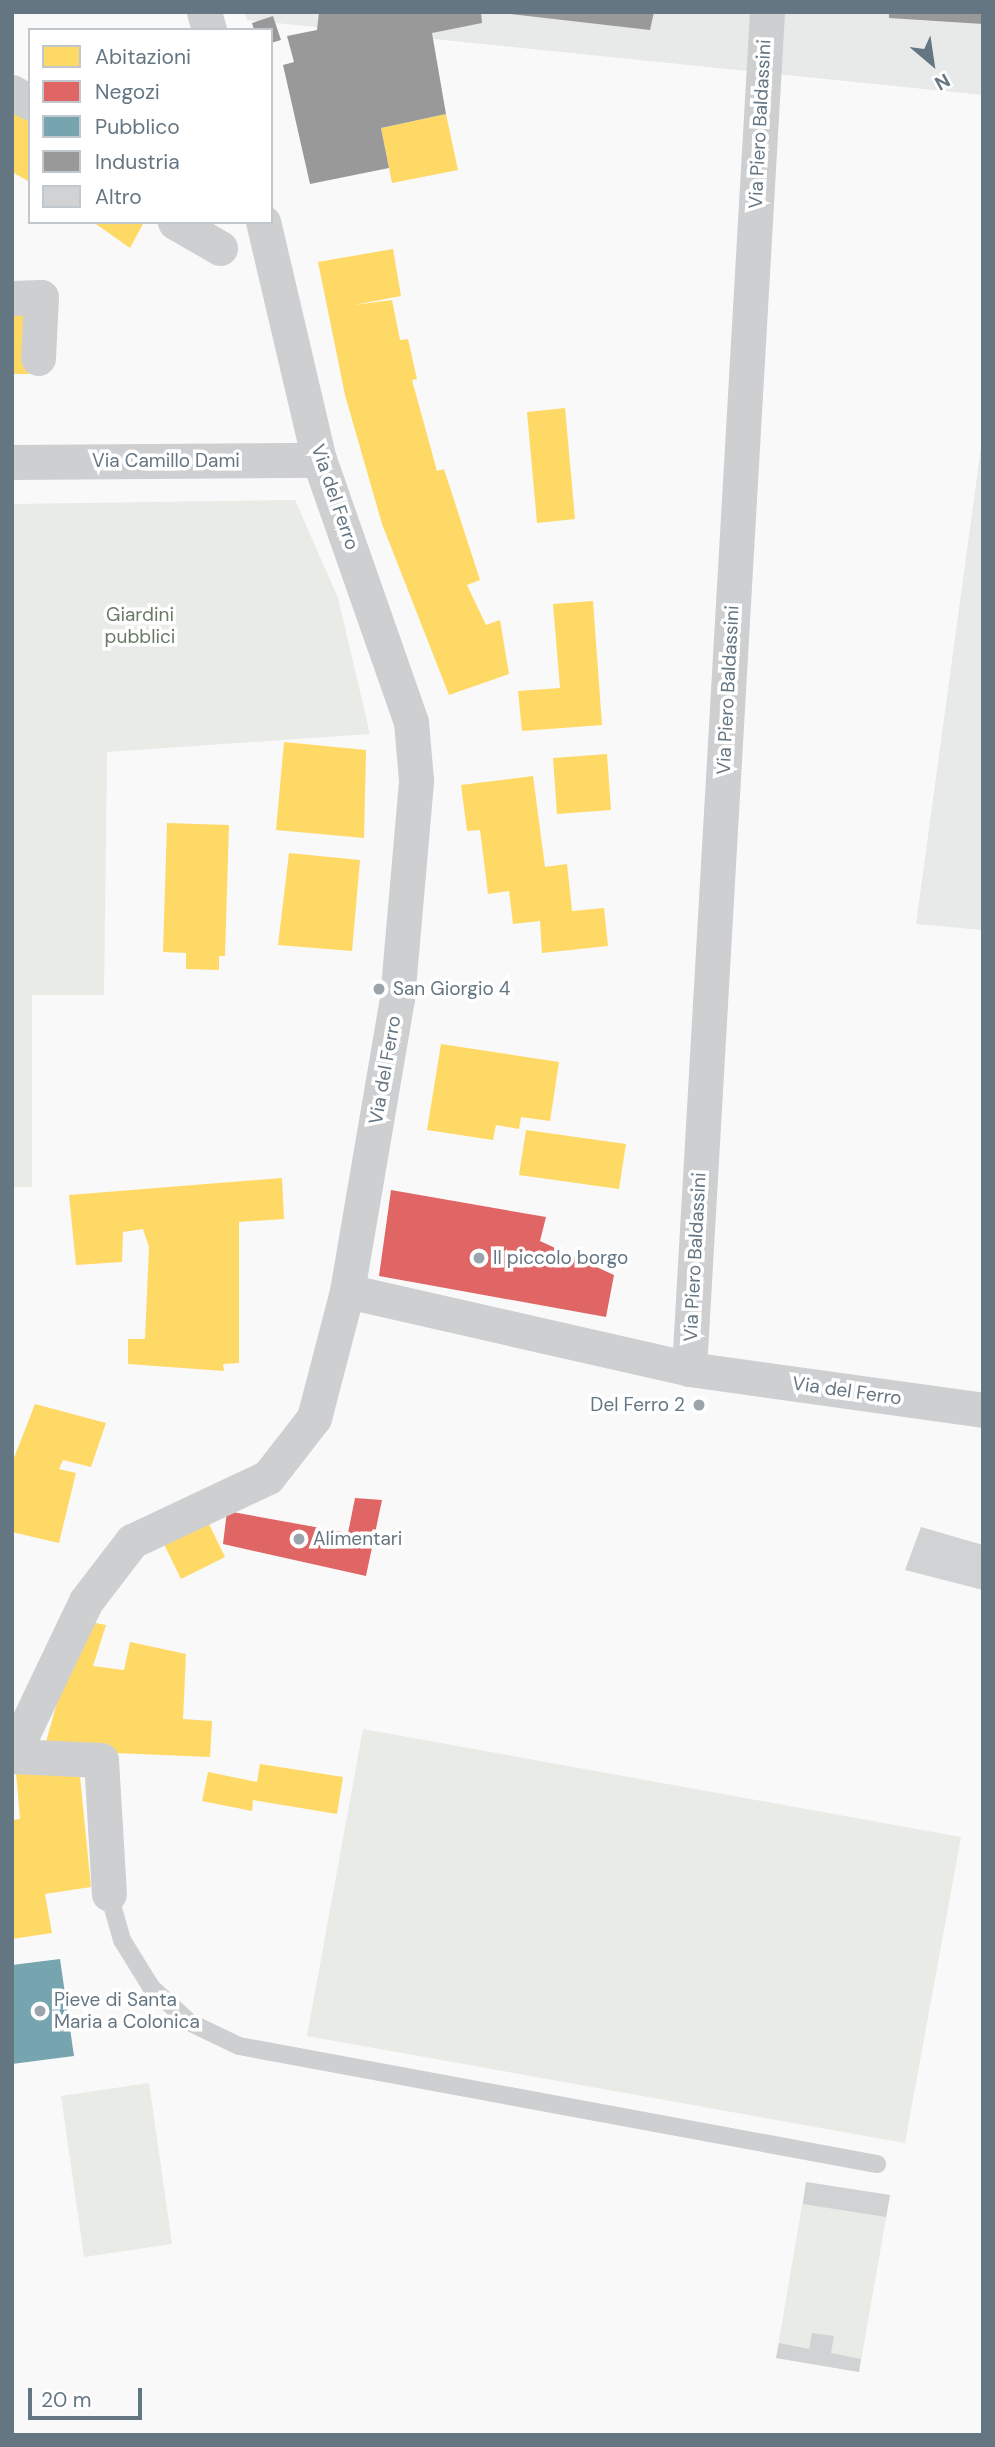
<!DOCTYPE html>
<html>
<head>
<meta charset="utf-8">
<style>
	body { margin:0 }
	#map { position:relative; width:995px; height:2447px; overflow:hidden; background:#f9f9f9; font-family:"DM Sans",sans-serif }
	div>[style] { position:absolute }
	.built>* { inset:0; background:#e8e9e9 }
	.green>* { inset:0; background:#e8ebe6 }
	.homes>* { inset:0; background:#ffd966 }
	.shops>* { inset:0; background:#e06666 }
	.public>* { inset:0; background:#76a5af }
	.industry>* { inset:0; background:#999 }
	.building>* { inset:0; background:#d0d2d3 }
	.lane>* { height:18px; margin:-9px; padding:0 9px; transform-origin:9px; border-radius:9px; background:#cecfd0 }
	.street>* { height:35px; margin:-17.5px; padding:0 17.5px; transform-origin:17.5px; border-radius:17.5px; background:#cecfd0 }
	.dots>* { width:19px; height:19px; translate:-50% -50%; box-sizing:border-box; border:4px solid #fff; border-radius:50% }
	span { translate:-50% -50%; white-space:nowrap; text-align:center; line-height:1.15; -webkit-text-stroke:7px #fff; paint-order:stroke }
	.street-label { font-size:19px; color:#657683 }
	.park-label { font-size:19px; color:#687a64 }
	.poi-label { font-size:19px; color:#657683 }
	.left { translate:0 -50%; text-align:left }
	.right { translate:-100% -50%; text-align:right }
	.frame { position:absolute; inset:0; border:14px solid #657683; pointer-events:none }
	.legend { position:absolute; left:28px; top:28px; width:245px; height:196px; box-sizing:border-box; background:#fff; border:2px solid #c1c8cd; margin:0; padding:9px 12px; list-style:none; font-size:21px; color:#657683 }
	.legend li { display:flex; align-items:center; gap:14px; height:35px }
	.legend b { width:35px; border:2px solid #c1c8cd }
	.north { position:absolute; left:897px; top:28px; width:70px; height:70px; -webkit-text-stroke:5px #fff; paint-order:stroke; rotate:151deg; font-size:19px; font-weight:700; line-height:28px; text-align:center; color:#657683 }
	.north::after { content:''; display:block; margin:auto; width:24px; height:32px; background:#657683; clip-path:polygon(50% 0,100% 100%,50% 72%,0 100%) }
	.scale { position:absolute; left:28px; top:2388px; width:114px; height:32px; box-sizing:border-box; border:4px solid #657683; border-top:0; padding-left:9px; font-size:21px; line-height:24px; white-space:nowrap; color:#657683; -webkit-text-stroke:5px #fff; paint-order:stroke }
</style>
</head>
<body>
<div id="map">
	<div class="built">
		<div style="clip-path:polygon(244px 12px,983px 12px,983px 95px,247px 20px)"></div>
		<div style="clip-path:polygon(983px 433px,983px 930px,916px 924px)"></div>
	</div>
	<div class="green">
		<div style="clip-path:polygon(295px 500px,338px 598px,370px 734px,107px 752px,104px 995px,32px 995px,32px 1187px,12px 1187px,12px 504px)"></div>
		<div style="clip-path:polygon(363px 1729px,961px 1837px,905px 2143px,307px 2036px)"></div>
		<div style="clip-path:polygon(149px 2083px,172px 2244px,84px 2257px,61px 2096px)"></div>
		<div style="clip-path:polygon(806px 2182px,890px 2195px,859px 2372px,776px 2358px)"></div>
	</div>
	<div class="homes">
		<div style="clip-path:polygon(12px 100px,30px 110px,30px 182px,12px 172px)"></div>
		<div style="clip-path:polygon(446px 114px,458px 170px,392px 183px,381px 128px)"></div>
		<div style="clip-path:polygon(93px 222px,144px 222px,130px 248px)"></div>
		<div style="clip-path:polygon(393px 249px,401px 296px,354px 305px,392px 300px,400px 340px,408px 339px,417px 379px,412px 380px,437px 471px,444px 469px,480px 580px,467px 585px,486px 625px,500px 620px,509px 674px,449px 695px,382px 524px,345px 395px,318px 262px)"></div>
		<div style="clip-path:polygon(12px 304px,29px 304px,29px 374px,12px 374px)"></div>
		<div style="clip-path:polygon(565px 408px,575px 519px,537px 523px,527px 412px)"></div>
		<div style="clip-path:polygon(593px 601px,602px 725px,522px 731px,518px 691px,560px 688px,553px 604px)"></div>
		<div style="clip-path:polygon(284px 742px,366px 750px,364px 838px,276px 830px)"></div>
		<div style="clip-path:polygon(607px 754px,611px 810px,557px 814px,553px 758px)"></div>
		<div style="clip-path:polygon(533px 776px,545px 867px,567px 864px,572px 911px,604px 908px,608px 946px,542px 953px,540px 921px,513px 924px,509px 891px,488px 894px,480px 830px,467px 831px,461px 785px)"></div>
		<div style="clip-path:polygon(167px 823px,229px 825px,225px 956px,219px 956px,219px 970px,186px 969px,186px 953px,163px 952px)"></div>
		<div style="clip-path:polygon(289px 853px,360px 860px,352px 951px,278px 945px)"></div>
		<div style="clip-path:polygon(441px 1044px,559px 1062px,550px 1121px,521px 1117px,519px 1129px,496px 1125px,493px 1140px,427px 1130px)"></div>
		<div style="clip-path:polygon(526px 1130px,626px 1144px,619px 1189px,519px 1175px)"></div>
		<div style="clip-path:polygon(282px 1178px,284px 1219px,239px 1222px,239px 1363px,223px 1364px,224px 1371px,128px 1364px,128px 1339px,145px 1339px,149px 1247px,143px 1229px,123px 1232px,122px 1262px,76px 1265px,69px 1195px)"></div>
		<div style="clip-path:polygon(35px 1404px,106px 1423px,91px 1467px,63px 1460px,59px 1469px,76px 1473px,59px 1543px,12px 1532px,12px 1463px)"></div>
		<div style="clip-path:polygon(207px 1520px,225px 1557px,181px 1579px,163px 1542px)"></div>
		<div style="clip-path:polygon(90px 1622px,106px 1625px,93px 1666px,124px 1670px,130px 1642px,186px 1654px,183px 1719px,212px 1721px,210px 1757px,114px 1753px,46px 1742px,67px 1666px)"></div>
		<div style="clip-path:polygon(260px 1764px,343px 1777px,337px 1814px,253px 1800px,252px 1811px,202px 1801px,208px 1772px,257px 1782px)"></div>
		<div style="clip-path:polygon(79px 1766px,91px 1887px,45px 1894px,52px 1933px,12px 1939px,12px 1820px,20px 1819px,16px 1772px)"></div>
	</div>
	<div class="shops">
		<div style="clip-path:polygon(391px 1190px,546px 1217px,540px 1241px,614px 1275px,606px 1317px,379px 1276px)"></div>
		<div style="clip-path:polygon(355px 1498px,382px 1500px,366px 1576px,223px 1544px,227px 1511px,348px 1533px)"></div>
	</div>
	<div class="public">
		<div style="clip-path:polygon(60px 1959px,74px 2056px,12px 2064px,12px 1965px)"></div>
	</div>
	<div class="industry">
		<div style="clip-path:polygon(319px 12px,481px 12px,482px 23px,432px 33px,446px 114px,381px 128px,389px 168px,310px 184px,283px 65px,294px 62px,287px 36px,317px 30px)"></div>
		<div style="clip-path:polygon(492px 12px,654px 12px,650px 30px)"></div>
		<div style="clip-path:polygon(889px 12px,983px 12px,983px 24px,889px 18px)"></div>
		<div style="clip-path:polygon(273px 16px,281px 40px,271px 43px,271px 30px,254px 30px,252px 23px)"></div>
	</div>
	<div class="building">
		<div style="clip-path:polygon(921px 1527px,983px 1545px,983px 1590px,905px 1570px)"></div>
		<div style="clip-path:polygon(806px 2182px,890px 2195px,886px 2217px,803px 2204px)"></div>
		<div style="clip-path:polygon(812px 2333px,834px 2336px,831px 2353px,861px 2359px,859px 2372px,776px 2358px,779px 2343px,809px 2349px)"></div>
	</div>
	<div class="lane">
		<div style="left:109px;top:1894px;width:48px;rotate:74.2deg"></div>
		<div style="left:122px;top:1940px;width:55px;rotate:58.3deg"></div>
		<div style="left:151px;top:1987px;width:52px;rotate:42.6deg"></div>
		<div style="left:189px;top:2022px;width:55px;rotate:25.6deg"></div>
		<div style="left:239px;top:2046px;width:649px;rotate:10.48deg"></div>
	</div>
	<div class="street">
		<div style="left:204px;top:12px;width:19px;rotate:74deg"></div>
		<div style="left:12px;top:92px;width:21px;rotate:31deg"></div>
		<div style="left:175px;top:222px;width:52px;rotate:30deg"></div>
		<div style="left:12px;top:298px;width:29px;rotate:-2deg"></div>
		<div style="left:41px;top:297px;width:61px;rotate:92.8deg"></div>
		<div style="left:12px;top:462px;width:307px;rotate:-0.4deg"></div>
		<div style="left:347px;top:1291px;width:351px;rotate:12.8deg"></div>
		<div style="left:689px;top:1369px;width:297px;rotate:7.9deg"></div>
		<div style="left:689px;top:1369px;width:1359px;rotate:-86.71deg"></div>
		<div style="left:12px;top:1743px;width:15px;rotate:-42deg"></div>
		<div style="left:23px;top:1733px;width:146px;rotate:-64.5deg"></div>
		<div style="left:86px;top:1601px;width:76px;rotate:-52.5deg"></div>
		<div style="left:132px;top:1541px;width:150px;rotate:-25.2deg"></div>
		<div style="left:268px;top:1477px;width:75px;rotate:-52.1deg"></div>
		<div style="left:314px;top:1418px;width:131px;rotate:-75.4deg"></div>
		<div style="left:347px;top:1291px;width:296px;rotate:-80.3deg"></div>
		<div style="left:397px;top:999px;width:220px;rotate:-85deg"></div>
		<div style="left:416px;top:780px;width:58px;rotate:-94.9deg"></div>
		<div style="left:411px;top:722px;width:278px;rotate:-109.3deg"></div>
		<div style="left:319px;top:460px;width:244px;rotate:-103.2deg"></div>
		<div style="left:12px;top:1756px;width:89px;rotate:2.6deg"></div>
		<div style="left:101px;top:1760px;width:134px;rotate:86.6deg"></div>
	</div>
	<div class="dots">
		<div style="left:379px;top:989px;background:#99a4ac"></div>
		<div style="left:479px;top:1258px;background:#99a4ac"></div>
		<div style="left:699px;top:1405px;background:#99a4ac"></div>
		<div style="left:299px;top:1539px;background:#99a4ac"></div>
		<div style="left:40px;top:2011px;background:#99a4ac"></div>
	</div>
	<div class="street-label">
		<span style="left:760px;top:124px;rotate:-87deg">Via Piero Baldassini</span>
		<span style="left:166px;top:461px">Via Camillo Dami</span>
		<span style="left:335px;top:497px;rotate:71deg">Via del Ferro</span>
		<span style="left:728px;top:690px;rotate:-87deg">Via Piero Baldassini</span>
		<span style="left:385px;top:1070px;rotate:-80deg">Via del Ferro</span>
		<span style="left:695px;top:1257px;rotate:-87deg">Via Piero Baldassini</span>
		<span style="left:847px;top:1391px;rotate:8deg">Via del Ferro</span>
	</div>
	<div class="park-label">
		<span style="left:140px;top:626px">Giardini<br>pubblici</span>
	</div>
	<div class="poi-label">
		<span class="left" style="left:393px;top:989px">San Giorgio 4</span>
		<span class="left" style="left:493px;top:1258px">Il piccolo borgo</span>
		<span class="right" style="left:685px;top:1405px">Del Ferro 2</span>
		<span class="left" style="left:313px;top:1539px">Alimentari</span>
		<span class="left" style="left:54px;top:2011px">Pieve di Santa<br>Maria a Colonica</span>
	</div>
	<div class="frame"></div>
	<ul class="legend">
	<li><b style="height:19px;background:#ffd966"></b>Abitazioni</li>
	<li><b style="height:19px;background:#e06666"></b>Negozi</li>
	<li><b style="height:19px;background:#76a5af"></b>Pubblico</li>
	<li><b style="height:19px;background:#999"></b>Industria</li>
	<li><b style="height:19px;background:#d0d2d3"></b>Altro</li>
	</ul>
	<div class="north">N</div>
	<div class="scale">20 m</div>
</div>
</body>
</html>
